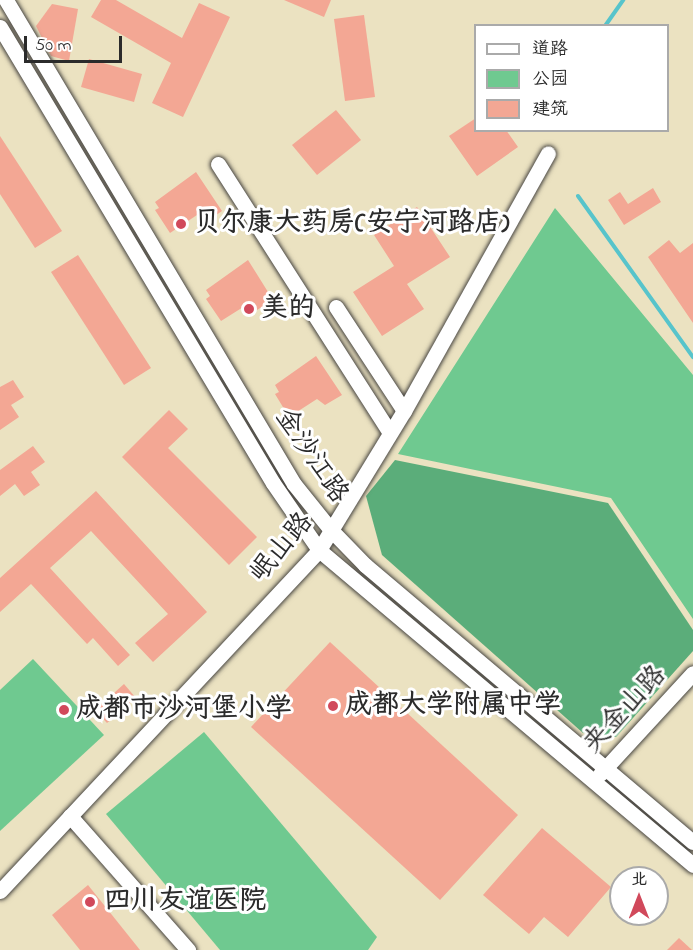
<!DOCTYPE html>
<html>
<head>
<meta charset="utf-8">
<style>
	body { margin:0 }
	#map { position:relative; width:693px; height:950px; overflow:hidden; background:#ebe2c1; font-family:"Indie Flower","LXGW WenKai TC",sans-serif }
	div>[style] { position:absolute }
	.green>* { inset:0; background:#6fc990 }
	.forest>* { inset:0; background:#5bad7a }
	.stream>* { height:4px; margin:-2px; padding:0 2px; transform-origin:2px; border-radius:2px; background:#57c4cb }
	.building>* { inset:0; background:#f3a794 }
	.roads { filter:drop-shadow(0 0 2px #484642) drop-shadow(0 0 2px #484642) }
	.minor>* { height:15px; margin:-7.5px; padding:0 7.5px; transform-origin:7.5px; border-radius:7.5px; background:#fff }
	.dots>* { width:16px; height:16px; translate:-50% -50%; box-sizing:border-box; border:3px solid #fff; border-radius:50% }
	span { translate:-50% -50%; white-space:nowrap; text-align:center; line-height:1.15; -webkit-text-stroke:6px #fff; paint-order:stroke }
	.poi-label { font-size:27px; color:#2b2b2b; font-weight:700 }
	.left { translate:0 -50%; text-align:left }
	.street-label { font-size:27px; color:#2b2b2b }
	.legend { position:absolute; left:474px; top:24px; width:195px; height:108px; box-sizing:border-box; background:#fff; border:2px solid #aaa; margin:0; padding:8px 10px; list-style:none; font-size:18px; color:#2b2b2b }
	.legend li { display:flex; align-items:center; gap:12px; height:30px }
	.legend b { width:30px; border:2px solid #aaa }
	.north { position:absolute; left:609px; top:866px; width:60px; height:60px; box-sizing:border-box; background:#fff; border:2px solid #aaa; border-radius:50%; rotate:0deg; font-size:16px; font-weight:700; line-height:24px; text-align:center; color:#2b2b2b }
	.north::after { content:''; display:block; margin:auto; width:21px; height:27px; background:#d1495b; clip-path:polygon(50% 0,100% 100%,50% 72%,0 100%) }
	.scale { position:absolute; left:24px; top:36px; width:98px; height:27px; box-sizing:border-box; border:3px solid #2b2b2b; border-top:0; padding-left:8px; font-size:18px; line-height:21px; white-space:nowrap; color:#2b2b2b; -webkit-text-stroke:4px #fff; paint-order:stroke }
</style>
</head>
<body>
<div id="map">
	<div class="green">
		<div style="clip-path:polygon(555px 208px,693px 375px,693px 619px,611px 498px,398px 454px)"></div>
		<div style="clip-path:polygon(33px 659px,104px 735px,0 831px,0 690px)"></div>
		<div style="clip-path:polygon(204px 732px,377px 937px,368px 950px,220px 950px,106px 814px)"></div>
	</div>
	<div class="forest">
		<div style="clip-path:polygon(395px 460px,608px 503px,693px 630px,693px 651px,616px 737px,583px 733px,382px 555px,366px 496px)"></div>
	</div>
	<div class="stream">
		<div style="left:605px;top:26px;width:32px;rotate:-55deg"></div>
		<div style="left:578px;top:196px;width:198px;rotate:54.5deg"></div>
	</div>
	<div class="building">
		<div style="clip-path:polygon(101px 0,116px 0,182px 38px,199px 3px,230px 17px,183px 117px,152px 103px,171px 63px,91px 17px)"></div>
		<div style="clip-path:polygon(284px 0,331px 0,324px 17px)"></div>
		<div style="clip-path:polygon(52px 4px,78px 9px,69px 61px,51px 56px,36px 26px)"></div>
		<div style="clip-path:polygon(364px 15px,375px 97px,345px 101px,334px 19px)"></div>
		<div style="clip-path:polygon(89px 59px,142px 74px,134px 102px,81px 87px)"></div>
		<div style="clip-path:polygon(336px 110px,361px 140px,317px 175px,292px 145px)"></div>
		<div style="clip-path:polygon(476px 118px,476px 130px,506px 130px,518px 147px,477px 176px,449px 136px)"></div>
		<div style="clip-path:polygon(0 136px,62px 231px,35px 248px,0 194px)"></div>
		<div style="clip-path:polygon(196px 172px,222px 211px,206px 222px,197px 215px,170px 233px,155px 210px,159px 208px,155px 202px)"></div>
		<div style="clip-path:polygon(653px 188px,661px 202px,624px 225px,608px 200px,620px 192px,628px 204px)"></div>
		<div style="clip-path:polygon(417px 207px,450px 257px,407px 284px,424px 309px,382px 336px,353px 292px,394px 266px,374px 235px)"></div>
		<div style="clip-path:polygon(669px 240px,680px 253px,693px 243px,693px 323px,648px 257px)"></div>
		<div style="clip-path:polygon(78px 255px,151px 368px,124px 385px,51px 272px)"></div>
		<div style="clip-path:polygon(248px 260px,273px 300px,257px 310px,248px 304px,221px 321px,206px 299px,210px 296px,206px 290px)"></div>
		<div style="clip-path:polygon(316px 356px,342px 395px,325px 405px,317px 399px,289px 417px,275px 394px,279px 392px,275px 385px)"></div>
		<div style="clip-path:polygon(13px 380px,24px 397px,11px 405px,19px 417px,0 430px,0 387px)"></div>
		<div style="clip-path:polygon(169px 410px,188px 429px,168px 448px,257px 537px,229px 565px,122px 457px)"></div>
		<div style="clip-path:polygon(33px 446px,45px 462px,31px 472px,40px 485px,24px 496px,15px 484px,0 496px,0 470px)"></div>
		<div style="clip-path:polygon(96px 491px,207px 612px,153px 662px,135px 643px,168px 614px,91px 531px,50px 568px,130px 655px,118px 666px,93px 638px,87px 644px,31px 584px,0 612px,0 578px)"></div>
		<div style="clip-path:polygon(330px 642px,518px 815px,440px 900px,251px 727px)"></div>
		<div style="clip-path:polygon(124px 684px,136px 698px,107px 723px,95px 710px)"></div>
		<div style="clip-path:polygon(542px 828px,611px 887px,568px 937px,544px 917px,529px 934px,483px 895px)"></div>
		<div style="clip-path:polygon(88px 885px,140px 950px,80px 950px,52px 915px)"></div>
		<div style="clip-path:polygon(679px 938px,692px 950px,667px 950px)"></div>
	</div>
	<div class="roads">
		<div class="minor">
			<div style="left:6px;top:0;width:563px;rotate:59.25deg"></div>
			<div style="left:294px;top:484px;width:59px;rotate:51.2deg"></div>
			<div style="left:331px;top:530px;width:49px;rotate:45.8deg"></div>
			<div style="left:365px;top:565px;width:429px;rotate:40.2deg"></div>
			<div style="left:0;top:27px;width:531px;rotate:59.09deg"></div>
			<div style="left:273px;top:483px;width:81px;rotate:55.5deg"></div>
			<div style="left:319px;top:550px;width:489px;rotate:40.1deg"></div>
			<div style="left:218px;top:164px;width:319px;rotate:57.4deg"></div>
			<div style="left:336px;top:307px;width:124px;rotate:56.8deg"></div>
			<div style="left:600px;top:774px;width:137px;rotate:-47.4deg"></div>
			<div style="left:70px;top:816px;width:179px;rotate:48.6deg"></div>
			<div style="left:0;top:891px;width:467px;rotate:-46.9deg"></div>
			<div style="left:319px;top:550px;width:163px;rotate:-58.6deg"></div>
			<div style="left:404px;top:411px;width:295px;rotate:-60.8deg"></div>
		</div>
	</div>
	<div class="dots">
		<div style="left:181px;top:224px;background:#d1495b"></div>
		<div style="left:249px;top:309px;background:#d1495b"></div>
		<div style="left:333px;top:706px;background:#d1495b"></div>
		<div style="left:64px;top:710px;background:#d1495b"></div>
		<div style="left:90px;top:902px;background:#d1495b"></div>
	</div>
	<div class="poi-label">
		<span class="left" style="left:193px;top:224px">贝尔康大药房(安宁河路店)</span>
		<span class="left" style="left:261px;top:309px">美的</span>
		<span class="left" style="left:345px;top:706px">成都大学附属中学</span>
		<span class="left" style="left:76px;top:710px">成都市沙河堡小学</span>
		<span class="left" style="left:104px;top:902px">四川友谊医院</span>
	</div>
	<div class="street-label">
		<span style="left:311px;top:456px;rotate:56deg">金沙江路</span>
		<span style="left:282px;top:548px;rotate:-50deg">岷山路</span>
		<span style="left:625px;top:710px;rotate:-47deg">夹金山路</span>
	</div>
	<ul class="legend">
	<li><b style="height:8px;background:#fff"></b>道路</li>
	<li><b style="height:16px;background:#6fc990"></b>公园</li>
	<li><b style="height:16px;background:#f3a794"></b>建筑</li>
	</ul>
	<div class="north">北</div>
	<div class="scale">50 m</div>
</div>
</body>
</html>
